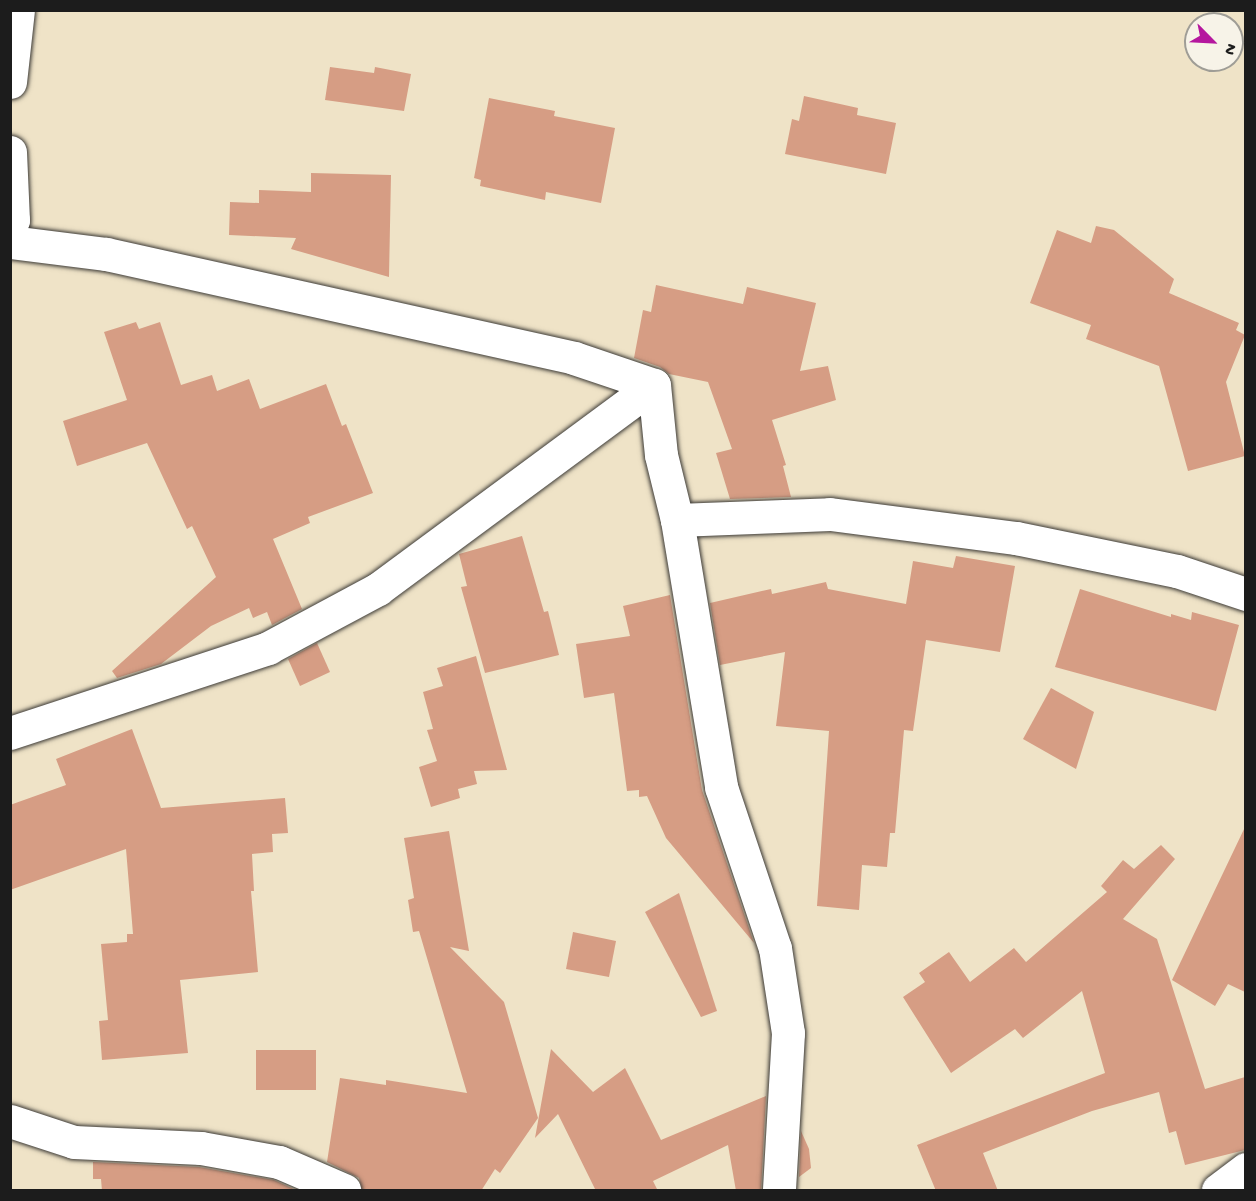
<!DOCTYPE html>
<html>
<head>
<meta charset="utf-8">
<style>
	body { margin:0 }
	#map { position:relative; width:1256px; height:1201px; overflow:hidden; background:#efe3c7; font-family:"Gochi Hand",sans-serif }
	div>[style] { position:absolute }
	.building>* { inset:0; background:#d69d84 }
	.roads { filter:drop-shadow(0 0 2px #3c3a36) drop-shadow(0 0 2px #3c3a36) }
	.street>* { height:33px; margin:-16.5px; padding:0 16.5px; transform-origin:16.5px; border-radius:16.5px; background:#fff }
	span { translate:-50% -50%; white-space:nowrap; text-align:center; line-height:1.15; -webkit-text-stroke:5px #f7f3e8; paint-order:stroke }
	.frame { position:absolute; inset:0; border:12px solid #1c1c1c; pointer-events:none }
	.north { position:absolute; left:1184px; top:12px; width:60px; height:60px; box-sizing:border-box; background:#f7f3e8; border:2px solid #9f9d96; border-radius:50%; rotate:114deg; font-size:16px; font-weight:700; line-height:24px; text-align:center; color:#1c1c1c }
	.north::after { content:''; display:block; margin:auto; width:21px; height:27px; background:#b5179e; clip-path:polygon(50% 0,100% 100%,50% 72%,0 100%) }
</style>
</head>
<body>
<div id="map">
	<div class="building">
		<div style="clip-path:polygon(330px 67px,374px 73px,375px 67px,411px 74px,404px 111px,325px 100px)"></div>
		<div style="clip-path:polygon(804px 96px,858px 108px,857px 115px,896px 123px,886px 174px,785px 154px,792px 119px,799px 121px)"></div>
		<div style="clip-path:polygon(489px 98px,555px 111px,554px 116px,615px 128px,601px 203px,546px 192px,545px 200px,480px 186px,481px 180px,474px 178px)"></div>
		<div style="clip-path:polygon(311px 173px,391px 175px,389px 277px,291px 249px,296px 238px,229px 235px,230px 202px,259px 203px,259px 190px,311px 192px)"></div>
		<div style="clip-path:polygon(1096px 226px,1114px 230px,1174px 279px,1169px 293px,1239px 323px,1236px 330px,1245px 335px,1226px 382px,1245px 456px,1188px 471px,1159px 366px,1086px 339px,1091px 325px,1030px 303px,1057px 230px,1091px 243px)"></div>
		<div style="clip-path:polygon(656px 285px,743px 304px,747px 287px,816px 303px,800px 371px,828px 366px,836px 400px,772px 420px,786px 465px,783px 466px,791px 497px,730px 499px,716px 453px,732px 449px,708px 382px,669px 374px,660px 367px,634px 358px,643px 310px,651px 312px)"></div>
		<div style="clip-path:polygon(136px 322px,139px 329px,160px 322px,181px 385px,212px 375px,217px 391px,249px 379px,260px 409px,326px 384px,342px 426px,346px 424px,373px 493px,308px 517px,310px 523px,273px 539px,302px 609px,272px 625px,267px 612px,253px 618px,249px 608px,211px 626px,161px 664px,117px 678px,112px 671px,216px 577px,192px 526px,187px 529px,147px 443px,77px 466px,63px 421px,127px 400px,104px 332px)"></div>
		<div style="clip-path:polygon(522px 536px,544px 612px,548px 611px,559px 655px,485px 673px,461px 587px,467px 586px,459px 554px)"></div>
		<div style="clip-path:polygon(956px 556px,1015px 566px,1000px 652px,926px 640px,913px 731px,904px 730px,895px 833px,890px 833px,887px 867px,862px 865px,859px 910px,817px 906px,829px 731px,776px 726px,785px 652px,720px 665px,710px 603px,771px 589px,772px 594px,826px 582px,828px 589px,906px 604px,913px 561px,953px 568px)"></div>
		<div style="clip-path:polygon(1080px 589px,1171px 617px,1171px 614px,1191px 620px,1192px 612px,1239px 625px,1216px 711px,1055px 667px)"></div>
		<div style="clip-path:polygon(670px 595px,702px 790px,754px 943px,666px 838px,647px 796px,639px 797px,639px 790px,627px 791px,614px 693px,584px 698px,576px 644px,630px 636px,623px 606px)"></div>
		<div style="clip-path:polygon(317px 643px,330px 672px,300px 686px,288px 659px)"></div>
		<div style="clip-path:polygon(476px 656px,507px 770px,474px 771px,477px 784px,458px 789px,460px 798px,431px 807px,419px 767px,437px 761px,427px 730px,433px 729px,423px 692px,443px 686px,437px 668px)"></div>
		<div style="clip-path:polygon(1051px 688px,1094px 712px,1076px 769px,1023px 739px)"></div>
		<div style="clip-path:polygon(132px 729px,161px 808px,285px 798px,288px 833px,272px 834px,273px 852px,252px 854px,254px 891px,251px 891px,258px 972px,180px 980px,188px 1053px,102px 1060px,99px 1021px,108px 1020px,101px 944px,127px 942px,127px 934px,133px 934px,126px 849px,10px 890px,10px 805px,66px 785px,56px 759px)"></div>
		<div style="clip-path:polygon(1245px 827px,1245px 992px,1228px 984px,1215px 1006px,1172px 980px)"></div>
		<div style="clip-path:polygon(449px 831px,469px 951px,450px 947px,504px 1002px,538px 1118px,500px 1173px,495px 1169px,481px 1191px,362px 1191px,359px 1178px,327px 1162px,340px 1078px,386px 1085px,386px 1080px,467px 1093px,419px 931px,413px 932px,408px 900px,414px 898px,404px 838px)"></div>
		<div style="clip-path:polygon(1161px 845px,1175px 859px,1123px 919px,1157px 939px,1205px 1089px,1245px 1077px,1245px 1150px,1185px 1165px,1176px 1131px,1169px 1133px,1159px 1092px,1092px 1111px,983px 1153px,998px 1191px,936px 1191px,917px 1145px,1105px 1073px,1082px 991px,1023px 1038px,1015px 1029px,951px 1073px,903px 997px,925px 982px,919px 973px,949px 952px,970px 982px,1014px 948px,1026px 962px,1107px 892px,1101px 886px,1123px 860px,1134px 869px)"></div>
		<div style="clip-path:polygon(679px 893px,717px 1011px,701px 1017px,645px 912px)"></div>
		<div style="clip-path:polygon(573px 932px,616px 941px,609px 977px,566px 969px)"></div>
		<div style="clip-path:polygon(551px 1049px,593px 1092px,625px 1068px,661px 1140px,766px 1096px,761px 1191px,736px 1191px,728px 1145px,653px 1181px,658px 1191px,596px 1191px,558px 1114px,535px 1138px)"></div>
		<div style="clip-path:polygon(256px 1050px,316px 1050px,316px 1090px,256px 1090px)"></div>
		<div style="clip-path:polygon(801px 1131px,809px 1149px,811px 1168px,799px 1177px)"></div>
		<div style="clip-path:polygon(93px 1162px,199px 1167px,274px 1180px,298px 1191px,102px 1191px,101px 1179px,93px 1179px)"></div>
	</div>
	<div class="roads">
		<div class="street">
			<div style="left:10px;top:82px;width:72px;rotate:-83.7deg"></div>
			<div style="left:10px;top:152px;width:68px;rotate:87.5deg"></div>
			<div style="left:13px;top:220px;width:6px;rotate:121deg"></div>
			<div style="left:10px;top:242px;width:97px;rotate:7.1deg"></div>
			<div style="left:106px;top:254px;width:479px;rotate:12.5deg"></div>
			<div style="left:574px;top:358px;width:84px;rotate:18.6deg"></div>
			<div style="left:654px;top:385px;width:70px;rotate:84.3deg"></div>
			<div style="left:661px;top:455px;width:67px;rotate:76.2deg"></div>
			<div style="left:677px;top:520px;width:271px;rotate:80.6deg"></div>
			<div style="left:721px;top:787px;width:170px;rotate:71.5deg"></div>
			<div style="left:775px;top:948px;width:86px;rotate:81.3deg"></div>
			<div style="left:788px;top:1033px;width:157px;rotate:93.3deg"></div>
			<div style="left:677px;top:520px;width:153px;rotate:-2.2deg"></div>
			<div style="left:830px;top:514px;width:188px;rotate:7.4deg"></div>
			<div style="left:1016px;top:538px;width:164px;rotate:11.6deg"></div>
			<div style="left:1177px;top:571px;width:73px;rotate:18.4deg"></div>
			<div style="left:10px;top:733px;width:272px;rotate:-18.2deg"></div>
			<div style="left:268px;top:648px;width:125px;rotate:-28.2deg"></div>
			<div style="left:378px;top:589px;width:343px;rotate:-36.5deg"></div>
			<div style="left:10px;top:1121px;width:67px;rotate:18.2deg"></div>
			<div style="left:74px;top:1142px;width:127px;rotate:2.7deg"></div>
			<div style="left:201px;top:1148px;width:79px;rotate:10.2deg"></div>
			<div style="left:279px;top:1162px;width:71px;rotate:23.3deg"></div>
			<div style="left:1218px;top:1190px;width:35px;rotate:-37deg"></div>
		</div>
	</div>
	<div class="frame"></div>
	<div class="north">N</div>
</div>
</body>
</html>
